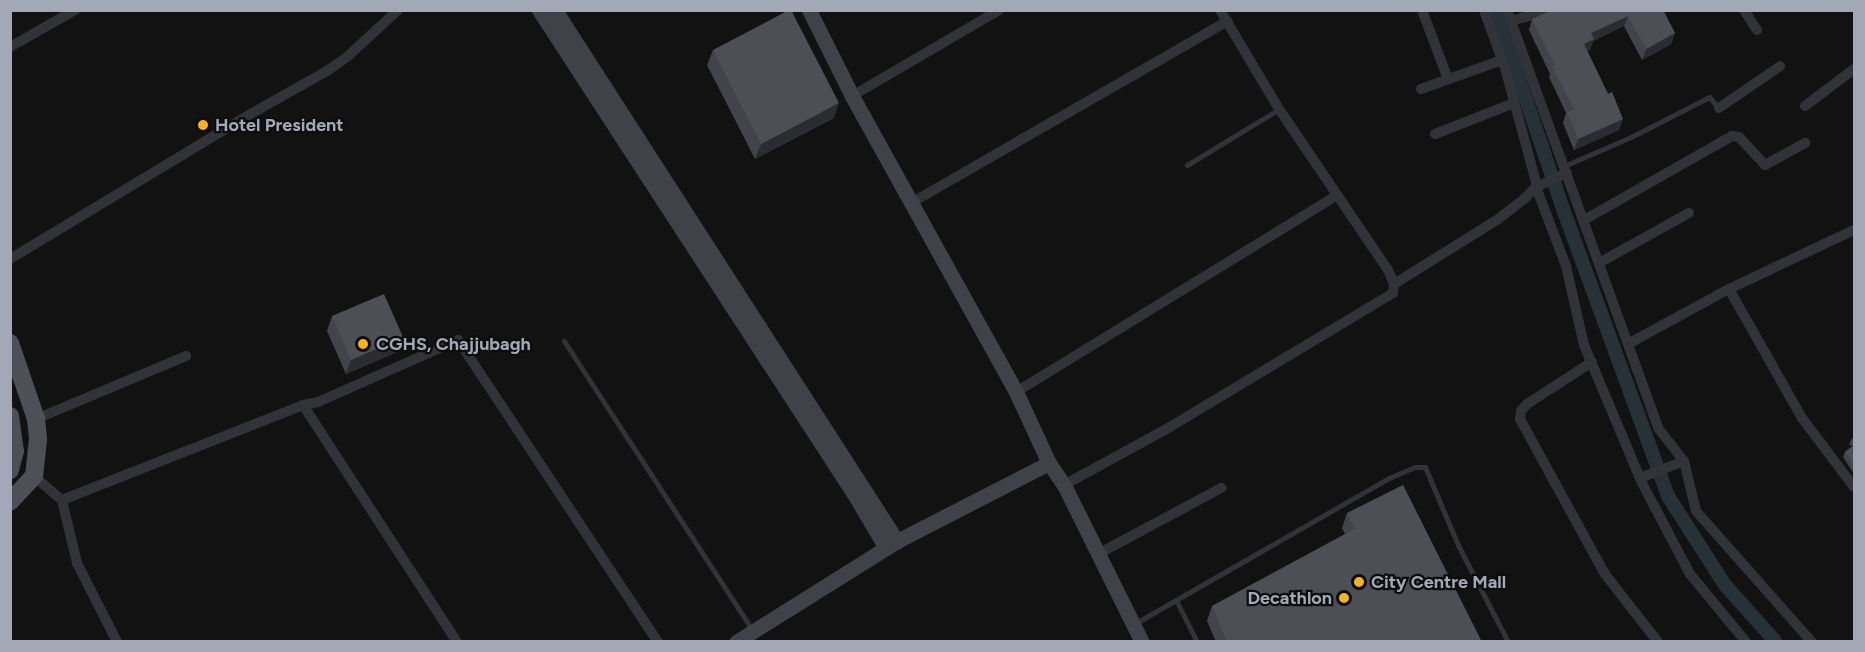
<!DOCTYPE html>
<html>
<head>
<meta charset="utf-8">
<style>
	body { margin:0 }
	#map { position:relative; width:1865px; height:652px; overflow:hidden; background:#121213; font-family:Figtree,sans-serif }
	div>[style] { position:absolute }
	.canal>* { height:14px; margin:-7px; padding:0 7px; transform-origin:7px; border-radius:7px; background:#273138 }
	.lane>* { height:5px; margin:-2.5px; padding:0 2.5px; transform-origin:2.5px; border-radius:2.5px; background:#323339 }
	.street>* { height:10px; margin:-5px; padding:0 5px; transform-origin:5px; border-radius:5px; background:#323339 }
	.secondary>* { height:15px; margin:-7.5px; padding:0 7.5px; transform-origin:7.5px; border-radius:7.5px; background:#404249 }
	.primary>* { height:18px; margin:-9px; padding:0 9px; transform-origin:9px; border-radius:9px; background:#4e5058 }
	.wall>* { inset:0; background:#43444b }
	.shaded-wall>* { inset:0; background:#2b2c30 }
	.building>* { inset:0; background:#4d4f56 }
	.dots>* { width:16px; height:16px; translate:-50% -50%; box-sizing:border-box; border:3px solid #0d0d0e; border-radius:50% }
	span { translate:-50% -50%; white-space:nowrap; text-align:center; line-height:1.15; -webkit-text-stroke:4.5px #0d0d0e; paint-order:stroke }
	.poi-label { font-size:18px; color:#a2a8b5; font-weight:700 }
	.left { translate:0 -50%; text-align:left }
	.right { translate:-100% -50%; text-align:right }
	.frame { position:absolute; inset:0; border:12px solid #a2a8b5; pointer-events:none }
</style>
</head>
<body>
<div id="map">
	<div class="canal">
		<div style="left:1496px;top:10px;width:210px;rotate:71.4deg"></div>
		<div style="left:1563px;top:209px;width:306px;rotate:69.9deg"></div>
		<div style="left:1668px;top:496px;width:106px;rotate:57.4deg"></div>
		<div style="left:1725px;top:585px;width:76px;rotate:48.2deg"></div>
	</div>
	<div class="lane">
		<div style="left:1187px;top:165px;width:108px;rotate:-31.3deg"></div>
		<div style="left:1564px;top:166px;width:73px;rotate:-23.4deg"></div>
		<div style="left:1631px;top:137px;width:88px;rotate:-27.1deg"></div>
		<div style="left:1709px;top:97px;width:15px;rotate:48deg"></div>
		<div style="left:564px;top:341px;width:344px;rotate:56.9deg"></div>
		<div style="left:1176px;top:600px;width:47px;rotate:63.4deg"></div>
		<div style="left:1134px;top:624px;width:294px;rotate:-29.8deg"></div>
		<div style="left:1389px;top:478px;width:28px;rotate:-23deg"></div>
		<div style="left:1415px;top:467px;width:10px"></div>
		<div style="left:1425px;top:467px;width:85px;rotate:67.1deg"></div>
		<div style="left:1458px;top:545px;width:109px;rotate:62.7deg"></div>
	</div>
	<div class="street">
		<div style="left:1422px;top:10px;width:74px;rotate:69.4deg"></div>
		<div style="left:1484px;top:10px;width:62px;rotate:70.1deg"></div>
		<div style="left:1505px;top:68px;width:122px;rotate:74.8deg"></div>
		<div style="left:1507px;top:10px;width:444px;rotate:70.1deg"></div>
		<div style="left:1658px;top:428px;width:42px;rotate:51.8deg"></div>
		<div style="left:1684px;top:461px;width:51px;rotate:76.5deg"></div>
		<div style="left:1696px;top:511px;width:175px;rotate:48.5deg"></div>
		<div style="left:1744px;top:10px;width:24px;rotate:57deg"></div>
		<div style="left:1510px;top:21px;width:42px;rotate:-15deg"></div>
		<div style="left:10px;top:47px;width:75px;rotate:-29.6deg"></div>
		<div style="left:1421px;top:89px;width:86px;rotate:-19.7deg"></div>
		<div style="left:852px;top:96px;width:170px;rotate:-30.3deg"></div>
		<div style="left:1805px;top:106px;width:61px;rotate:-37.1deg"></div>
		<div style="left:1719px;top:108px;width:74px;rotate:-34.5deg"></div>
		<div style="left:1435px;top:134px;width:85px;rotate:-21.4deg"></div>
		<div style="left:1536px;top:187px;width:34px;rotate:-24deg"></div>
		<div style="left:911px;top:203px;width:365px;rotate:-29.9deg"></div>
		<div style="left:1584px;top:220px;width:170px;rotate:-29.6deg"></div>
		<div style="left:1732px;top:136px;width:7px;rotate:8deg"></div>
		<div style="left:1739px;top:137px;width:38px;rotate:47deg"></div>
		<div style="left:1765px;top:165px;width:46px;rotate:-28.8deg"></div>
		<div style="left:10px;top:259px;width:269px;rotate:-31.1deg"></div>
		<div style="left:240px;top:120px;width:100px;rotate:-29.4deg"></div>
		<div style="left:327px;top:71px;width:24px;rotate:-35deg"></div>
		<div style="left:347px;top:57px;width:69px;rotate:-42.7deg"></div>
		<div style="left:1599px;top:263px;width:103px;rotate:-29.1deg"></div>
		<div style="left:1394px;top:284px;width:121px;rotate:-31.9deg"></div>
		<div style="left:1497px;top:220px;width:34px;rotate:-38deg"></div>
		<div style="left:1524px;top:199px;width:17px;rotate:-45deg"></div>
		<div style="left:1536px;top:187px;width:85px;rotate:69.2deg"></div>
		<div style="left:1566px;top:266px;width:81px;rotate:77.2deg"></div>
		<div style="left:1584px;top:345px;width:150px;rotate:67.2deg"></div>
		<div style="left:1642px;top:483px;width:103px;rotate:62.2deg"></div>
		<div style="left:1690px;top:574px;width:88px;rotate:50.5deg"></div>
		<div style="left:1729px;top:289px;width:138px;rotate:-25.3deg"></div>
		<div style="left:1628px;top:344px;width:115px;rotate:-28.6deg"></div>
		<div style="left:1729px;top:289px;width:148px;rotate:60.5deg"></div>
		<div style="left:1802px;top:418px;width:86px;rotate:53deg"></div>
		<div style="left:1592px;top:362px;width:77px;rotate:147.1deg"></div>
		<div style="left:1527px;top:404px;width:9px;rotate:131deg"></div>
		<div style="left:1521px;top:411px;width:8px;rotate:97deg"></div>
		<div style="left:1520px;top:419px;width:177px;rotate:61.3deg"></div>
		<div style="left:1605px;top:574px;width:86px;rotate:52.1deg"></div>
		<div style="left:1016px;top:392px;width:377px;rotate:-31.5deg"></div>
		<div style="left:303px;top:405px;width:283px;rotate:57deg"></div>
		<div style="left:36px;top:419px;width:163px;rotate:-22.8deg"></div>
		<div style="left:34px;top:476px;width:37px;rotate:41deg"></div>
		<div style="left:62px;top:500px;width:259px;rotate:-21.5deg"></div>
		<div style="left:303px;top:405px;width:15px;rotate:-11deg"></div>
		<div style="left:318px;top:402px;width:153px;rotate:-23.9deg"></div>
		<div style="left:458px;top:340px;width:362px;rotate:56.5deg"></div>
		<div style="left:1640px;top:478px;width:47px;rotate:-21.1deg"></div>
		<div style="left:1064px;top:485px;width:115px;rotate:-28.6deg"></div>
		<div style="left:1165px;top:430px;width:266px;rotate:-31deg"></div>
		<div style="left:1393px;top:293px;width:9px;rotate:-84deg"></div>
		<div style="left:1394px;top:284px;width:15px;rotate:-113deg"></div>
		<div style="left:1388px;top:270px;width:194px;rotate:-124.1deg"></div>
		<div style="left:1279px;top:109px;width:115px;rotate:-120.8deg"></div>
		<div style="left:62px;top:500px;width:65px;rotate:76.6deg"></div>
		<div style="left:77px;top:563px;width:89px;rotate:63.1deg"></div>
		<div style="left:1098px;top:554px;width:140px;rotate:-28.2deg"></div>
	</div>
	<div class="secondary">
		<div style="left:539px;top:10px;width:577px;rotate:56.94deg"></div>
		<div style="left:854px;top:494px;width:63px;rotate:59.3deg"></div>
		<div style="left:555px;top:10px;width:632px;rotate:57.22deg"></div>
		<div style="left:809px;top:10px;width:96px;rotate:63.4deg"></div>
		<div style="left:852px;top:96px;width:338px;rotate:61deg"></div>
		<div style="left:1016px;top:392px;width:78px;rotate:65.1deg"></div>
		<div style="left:1049px;top:463px;width:27px;rotate:56deg"></div>
		<div style="left:1064px;top:485px;width:175px;rotate:63.6deg"></div>
		<div style="left:736px;top:642px;width:190px;rotate:-32.1deg"></div>
		<div style="left:897px;top:541px;width:171px;rotate:-27.2deg"></div>
	</div>
	<div class="primary">
		<div style="left:10px;top:343px;width:80px;rotate:71.1deg"></div>
		<div style="left:36px;top:419px;width:20px;rotate:84deg"></div>
		<div style="left:38px;top:439px;width:37px;rotate:96deg"></div>
		<div style="left:34px;top:476px;width:35px;rotate:133deg"></div>
		<div style="left:10px;top:416px;width:35px;rotate:82deg"></div>
		<div style="left:15px;top:451px;width:20px;rotate:105deg"></div>
	</div>
	<div class="wall">
		<div style="clip-path:polygon(1663px 10px,1675px 33px,1671px 44px,1642px 60px,1624px 26px,1593px 41px,1590px 50px,1587px 51px,1608px 94px,1623px 119px,1619px 130px,1574px 150px,1563px 123px,1566px 113px,1549px 77px,1550px 74px,1529px 30px,1532px 19px)"></div>
		<div style="clip-path:polygon(713px 50px,834px 118px,755px 159px,707px 65px)"></div>
		<div style="clip-path:polygon(332px 316px,397px 352px,346px 374px,327px 331px)"></div>
		<div style="clip-path:polygon(1854px 437px,1854px 474px,1843px 457px,1845px 452px,1853px 446px,1849px 445px,1851px 440px)"></div>
		<div style="clip-path:polygon(1347px 513px,1482px 642px,1216px 642px,1207px 621px,1212px 606px,1345px 534px,1342px 528px)"></div>
	</div>
	<div class="shaded-wall">
		<div style="clip-path:polygon(1628px 16px,1624px 26px,1593px 41px,1590px 50px,1580px 55px,1584px 44px,1591px 33px)"></div>
		<div style="clip-path:polygon(1675px 33px,1671px 44px,1642px 60px,1646px 49px)"></div>
		<div style="clip-path:polygon(839px 103px,834px 118px,755px 159px,761px 144px)"></div>
		<div style="clip-path:polygon(1623px 119px,1619px 130px,1574px 150px,1578px 139px)"></div>
		<div style="clip-path:polygon(403px 337px,397px 352px,346px 374px,351px 360px)"></div>
	</div>
	<div class="building">
		<div style="clip-path:polygon(789px 10px,791px 10px,839px 103px,761px 144px,713px 50px)"></div>
		<div style="clip-path:polygon(1552px 10px,1663px 10px,1675px 33px,1646px 49px,1628px 16px,1591px 33px,1594px 39px,1584px 44px,1608px 94px,1612px 92px,1623px 119px,1578px 139px,1567px 112px,1574px 109px,1552px 66px,1555px 65px,1532px 19px)"></div>
		<div style="clip-path:polygon(384px 294px,403px 337px,351px 360px,332px 316px)"></div>
		<div style="clip-path:polygon(1854px 445px,1854px 465px,1845px 452px)"></div>
		<div style="clip-path:polygon(1403px 485px,1482px 642px,1227px 642px,1212px 606px,1355px 529px,1347px 513px)"></div>
	</div>
	<div class="dots">
		<div style="left:203px;top:125px;background:#feb01f"></div>
		<div style="left:363px;top:344px;background:#feb01f"></div>
		<div style="left:1359px;top:582px;background:#feb01f"></div>
		<div style="left:1344px;top:598px;background:#feb01f"></div>
	</div>
	<div class="poi-label">
		<span class="left" style="left:215px;top:125px">Hotel President</span>
		<span class="left" style="left:376px;top:344px">CGHS, Chajjubagh</span>
		<span class="left" style="left:1371px;top:582px">City Centre Mall</span>
		<span class="right" style="left:1332px;top:598px">Decathlon</span>
	</div>
	<div class="frame"></div>
</div>
</body>
</html>
